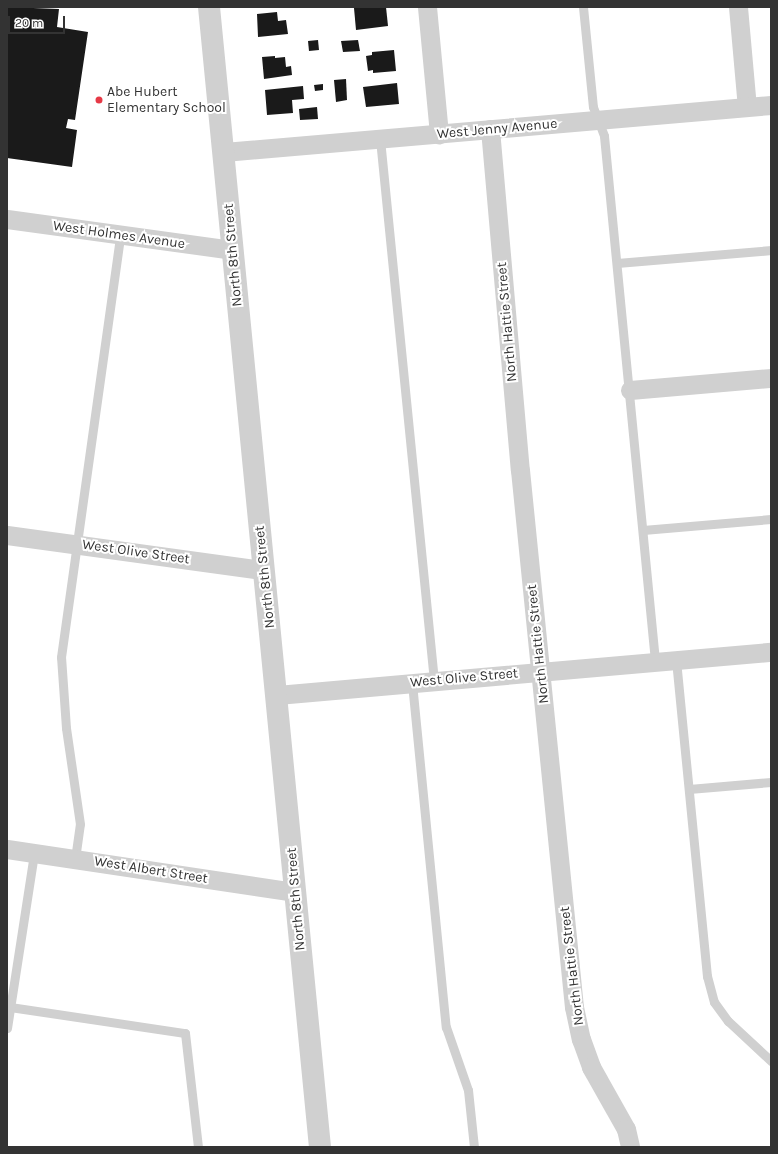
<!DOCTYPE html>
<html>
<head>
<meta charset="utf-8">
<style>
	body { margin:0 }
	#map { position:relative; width:778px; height:1154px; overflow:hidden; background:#fff; font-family:Karla,sans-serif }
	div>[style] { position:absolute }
	.building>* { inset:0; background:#1a1a1a }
	.service>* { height:9px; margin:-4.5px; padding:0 4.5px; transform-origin:4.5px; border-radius:4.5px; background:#d0d0d0 }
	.minor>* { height:19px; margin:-9.5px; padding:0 9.5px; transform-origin:9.5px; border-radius:9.5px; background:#d0d0d0 }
	.tertiary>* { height:22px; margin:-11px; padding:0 11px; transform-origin:11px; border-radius:11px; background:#d0d0d0 }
	.dots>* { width:11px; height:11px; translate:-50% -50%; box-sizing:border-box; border:2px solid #fff; border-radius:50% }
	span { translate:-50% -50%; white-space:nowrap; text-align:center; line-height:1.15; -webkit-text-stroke:4px #fff; paint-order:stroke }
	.poi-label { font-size:14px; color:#333 }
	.left { translate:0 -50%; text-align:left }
	.street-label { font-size:14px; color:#333 }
	.frame { position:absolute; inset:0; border:8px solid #333; pointer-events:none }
	.scale { position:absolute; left:8px; top:16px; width:57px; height:18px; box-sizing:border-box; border:2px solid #333; border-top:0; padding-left:5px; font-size:12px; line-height:14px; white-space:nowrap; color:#333; -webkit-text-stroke:3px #fff; paint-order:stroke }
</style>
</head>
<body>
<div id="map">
	<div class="building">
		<div style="clip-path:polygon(7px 7px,59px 9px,57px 27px,88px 32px,75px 120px,68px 119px,66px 128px,77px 130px,72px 167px,7px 158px)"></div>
		<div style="clip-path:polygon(386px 7px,388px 26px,356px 30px,354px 8px)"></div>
		<div style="clip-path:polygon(277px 12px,278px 21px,286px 20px,288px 34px,258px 37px,257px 14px)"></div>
		<div style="clip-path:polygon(318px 40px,319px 50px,309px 51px,308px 41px)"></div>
		<div style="clip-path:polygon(358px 40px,360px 51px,343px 52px,341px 41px)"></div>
		<div style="clip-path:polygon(394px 50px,396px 71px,373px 73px,373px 70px,368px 71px,366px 56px,372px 55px,372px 52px)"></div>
		<div style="clip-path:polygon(275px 56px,275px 58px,285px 57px,286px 67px,291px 66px,292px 75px,264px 79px,262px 57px)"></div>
		<div style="clip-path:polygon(346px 79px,347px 100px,336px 102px,334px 80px)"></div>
		<div style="clip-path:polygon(397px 83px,399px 104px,366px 107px,363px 87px)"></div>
		<div style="clip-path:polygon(323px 84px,323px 90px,315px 91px,314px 85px)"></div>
		<div style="clip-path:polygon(303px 86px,304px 99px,292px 100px,293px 113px,267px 115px,265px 90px)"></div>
		<div style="clip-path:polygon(317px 107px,318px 119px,300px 120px,299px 109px)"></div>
	</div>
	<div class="service">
		<div style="left:583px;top:7px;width:100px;rotate:84.3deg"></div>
		<div style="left:593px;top:107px;width:31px;rotate:69deg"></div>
		<div style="left:604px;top:136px;width:527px;rotate:84.45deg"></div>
		<div style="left:380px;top:139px;width:545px;rotate:84.31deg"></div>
		<div style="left:617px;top:263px;width:155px;rotate:-4.8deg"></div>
		<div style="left:643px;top:530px;width:128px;rotate:-4.9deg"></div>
		<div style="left:676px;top:660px;width:318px;rotate:84.4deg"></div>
		<div style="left:707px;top:976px;width:27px;rotate:75deg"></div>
		<div style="left:714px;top:1002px;width:24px;rotate:54deg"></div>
		<div style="left:728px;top:1021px;width:59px;rotate:42.9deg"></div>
		<div style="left:412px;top:683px;width:346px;rotate:84.4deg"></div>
		<div style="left:446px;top:1027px;width:67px;rotate:70.8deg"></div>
		<div style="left:468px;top:1090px;width:57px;rotate:84deg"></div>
		<div style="left:689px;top:789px;width:82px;rotate:-4.9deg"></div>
		<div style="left:75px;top:859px;width:35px;rotate:-82deg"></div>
		<div style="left:80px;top:824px;width:97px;rotate:-98.3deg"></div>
		<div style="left:66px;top:728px;width:71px;rotate:-94deg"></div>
		<div style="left:61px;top:657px;width:426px;rotate:-82deg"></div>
		<div style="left:10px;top:1007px;width:177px;rotate:8.5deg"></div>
		<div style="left:185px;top:1033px;width:115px;rotate:83.5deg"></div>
		<div style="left:7px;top:1028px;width:177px;rotate:-81.2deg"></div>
	</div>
	<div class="minor">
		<div style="left:427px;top:7px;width:128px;rotate:84.6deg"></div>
		<div style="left:738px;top:7px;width:100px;rotate:84.9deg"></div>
		<div style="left:490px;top:129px;width:342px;rotate:85deg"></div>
		<div style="left:520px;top:470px;width:540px;rotate:84.26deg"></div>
		<div style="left:574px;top:1007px;width:33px;rotate:78deg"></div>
		<div style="left:581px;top:1039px;width:30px;rotate:70deg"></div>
		<div style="left:591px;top:1067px;width:71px;rotate:60.6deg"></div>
		<div style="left:626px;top:1129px;width:18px;rotate:77deg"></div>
		<div style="left:224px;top:152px;width:549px;rotate:-4.91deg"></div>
		<div style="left:7px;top:219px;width:227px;rotate:7.8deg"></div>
		<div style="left:630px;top:390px;width:142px;rotate:-4.9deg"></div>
		<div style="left:7px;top:535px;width:259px;rotate:7.8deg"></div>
		<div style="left:277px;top:695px;width:496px;rotate:-5deg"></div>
		<div style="left:7px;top:849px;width:290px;rotate:8.5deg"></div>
	</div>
	<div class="tertiary">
		<div style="left:209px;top:7px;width:1145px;rotate:84.44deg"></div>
	</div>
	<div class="dots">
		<div style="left:99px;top:100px;background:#e63946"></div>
	</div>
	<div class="poi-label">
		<span class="left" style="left:107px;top:100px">Abe Hubert<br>Elementary School</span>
	</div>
	<div class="street-label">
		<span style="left:497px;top:129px;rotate:-5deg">West Jenny Avenue</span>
		<span style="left:119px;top:235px;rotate:8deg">West Holmes Avenue</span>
		<span style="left:233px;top:255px;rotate:-95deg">North 8th Street</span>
		<span style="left:507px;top:322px;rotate:-95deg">North Hattie Street</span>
		<span style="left:136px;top:552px;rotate:8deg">West Olive Street</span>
		<span style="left:265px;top:577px;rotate:-96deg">North 8th Street</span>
		<span style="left:538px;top:644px;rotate:-96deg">North Hattie Street</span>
		<span style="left:464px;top:678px;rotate:-5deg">West Olive Street</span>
		<span style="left:151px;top:870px;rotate:9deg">West Albert Street</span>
		<span style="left:296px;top:899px;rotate:-95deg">North 8th Street</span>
		<span style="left:572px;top:966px;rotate:-97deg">North Hattie Street</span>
	</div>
	<div class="frame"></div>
	<div class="scale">20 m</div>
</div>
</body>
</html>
